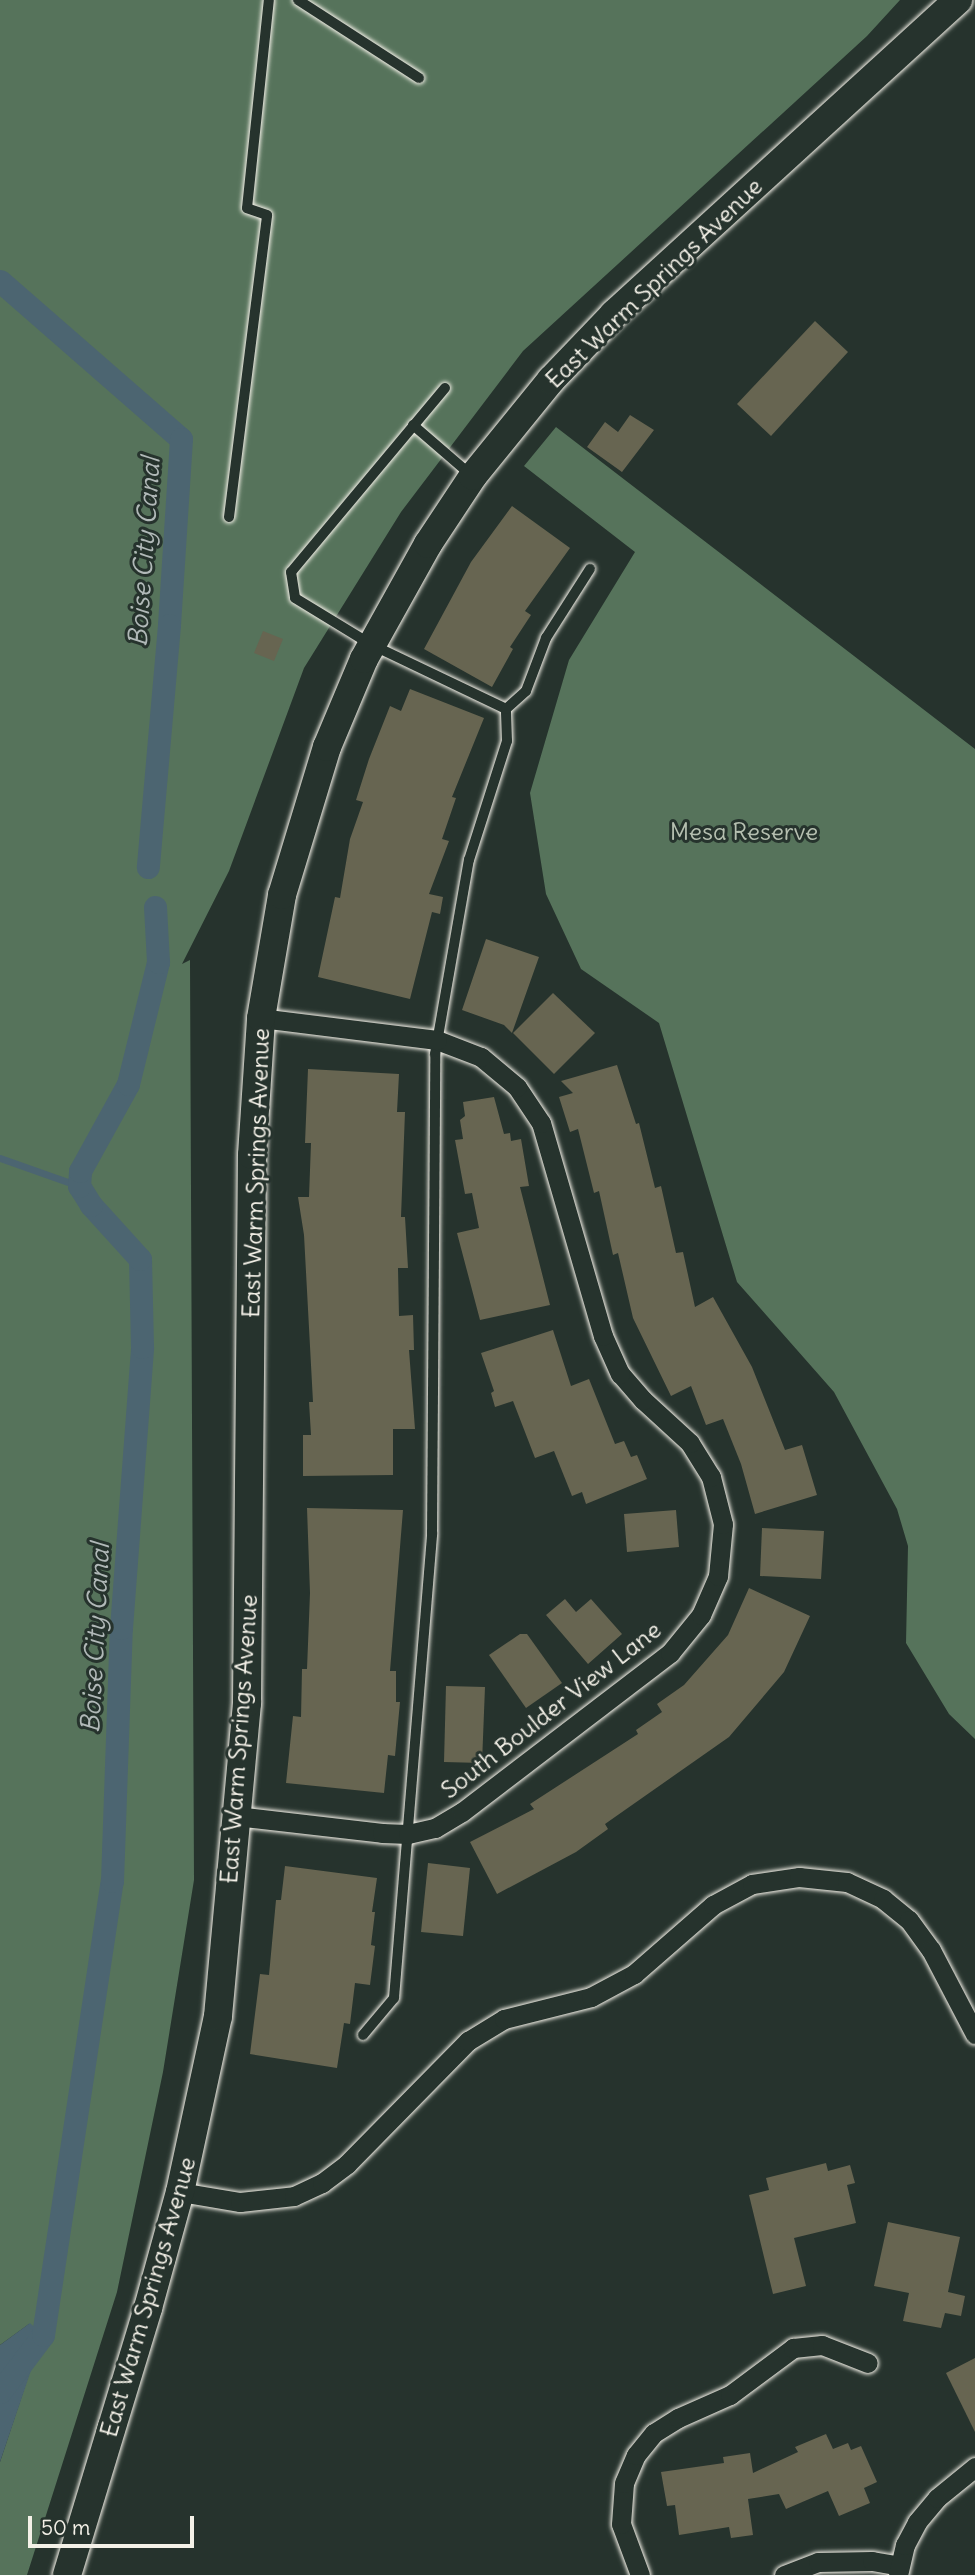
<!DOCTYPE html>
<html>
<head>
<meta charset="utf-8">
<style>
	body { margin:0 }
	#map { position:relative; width:975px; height:2575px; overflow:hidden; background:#26332d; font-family:Delius,sans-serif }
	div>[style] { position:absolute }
	.green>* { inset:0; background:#56735b }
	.water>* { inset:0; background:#4c6571 }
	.stream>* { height:7px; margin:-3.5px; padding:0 3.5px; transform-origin:3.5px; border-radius:3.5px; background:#4c6571 }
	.canal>* { height:23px; margin:-11.5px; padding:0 11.5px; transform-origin:11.5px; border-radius:11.5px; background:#4c6571 }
	.building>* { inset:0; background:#676551 }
	.roads { filter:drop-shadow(0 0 2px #f4f1e8) drop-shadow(0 0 2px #f4f1e8) }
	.lane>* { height:10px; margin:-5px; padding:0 5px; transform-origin:5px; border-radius:5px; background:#26332d }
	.street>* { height:19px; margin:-9.5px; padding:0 9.5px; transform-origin:9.5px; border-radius:9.5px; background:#26332d }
	.secondary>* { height:28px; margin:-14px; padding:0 14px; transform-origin:14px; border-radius:14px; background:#26332d }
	span { translate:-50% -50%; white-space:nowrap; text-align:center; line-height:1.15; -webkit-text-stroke:6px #26332d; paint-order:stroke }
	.street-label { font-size:24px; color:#f4f1e8 }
	.park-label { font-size:24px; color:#b5bfb0 }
	.water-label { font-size:26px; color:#b1b9b8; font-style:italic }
	.scale { position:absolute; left:28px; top:2516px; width:166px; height:32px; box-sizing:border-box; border:4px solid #f4f1e8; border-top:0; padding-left:9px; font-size:21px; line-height:24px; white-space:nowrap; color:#f4f1e8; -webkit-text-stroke:5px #26332d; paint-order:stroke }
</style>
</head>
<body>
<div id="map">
	<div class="green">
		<div style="clip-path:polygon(0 0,900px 0,867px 36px,523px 351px,401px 512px,304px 668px,229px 871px,182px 964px,190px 960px,194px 1880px,163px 2072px,117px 2292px,27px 2575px,0 2575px,0 2462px,42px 2335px,29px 2324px,0 2345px)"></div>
		<div style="clip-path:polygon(556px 427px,975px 749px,975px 1739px,949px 1714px,906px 1643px,908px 1546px,897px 1509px,834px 1392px,737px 1282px,659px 1023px,581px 969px,546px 894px,530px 793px,569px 660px,635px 552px,524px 466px)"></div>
	</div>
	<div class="water">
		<div style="clip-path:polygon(30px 2323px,43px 2335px,0 2462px,0 2345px)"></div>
	</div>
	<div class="stream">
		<div style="left:0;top:1158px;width:84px;rotate:19.5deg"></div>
	</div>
	<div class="canal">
		<div style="left:0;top:281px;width:240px;rotate:41.1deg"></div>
		<div style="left:181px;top:439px;width:186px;rotate:93.7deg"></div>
		<div style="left:169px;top:625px;width:243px;rotate:95deg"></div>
		<div style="left:0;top:2392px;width:71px;rotate:-53deg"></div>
		<div style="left:43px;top:2335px;width:459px;rotate:-81.4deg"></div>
		<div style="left:112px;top:1881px;width:253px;rotate:-88deg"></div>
		<div style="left:121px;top:1628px;width:282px;rotate:-85.7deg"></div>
		<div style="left:142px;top:1347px;width:88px;rotate:-91.3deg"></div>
		<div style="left:140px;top:1259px;width:73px;rotate:-132.2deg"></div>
		<div style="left:91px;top:1205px;width:22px;rotate:-122deg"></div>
		<div style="left:79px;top:1186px;width:15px;rotate:-86deg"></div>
		<div style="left:80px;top:1171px;width:99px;rotate:-61.1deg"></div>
		<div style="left:128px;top:1084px;width:126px;rotate:-76.2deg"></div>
		<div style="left:158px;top:962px;width:55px;rotate:-93.1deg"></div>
	</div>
	<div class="building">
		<div style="clip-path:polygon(815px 321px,848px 352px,771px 436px,737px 404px)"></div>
		<div style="clip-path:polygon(630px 415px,654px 430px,622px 472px,587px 447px,605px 422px,618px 432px)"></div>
		<div style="clip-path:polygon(512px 506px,570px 548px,525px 611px,531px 615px,510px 647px,513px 649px,492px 687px,424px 649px,471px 562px)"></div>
		<div style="clip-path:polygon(263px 631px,283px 639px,274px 661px,254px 653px)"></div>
		<div style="clip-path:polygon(410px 689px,484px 718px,452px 797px,456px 798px,442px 839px,449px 841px,429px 894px,443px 897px,440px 914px,432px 912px,410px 999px,318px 977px,335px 897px,340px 898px,350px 839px,363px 802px,356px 800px,369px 759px,390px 706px,401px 711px)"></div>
		<div style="clip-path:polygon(486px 939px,539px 957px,512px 1033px,504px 1025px,462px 1010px)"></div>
		<div style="clip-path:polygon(553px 993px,595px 1033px,554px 1074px,513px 1033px)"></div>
		<div style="clip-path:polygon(617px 1065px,636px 1124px,639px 1123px,655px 1188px,661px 1186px,676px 1253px,683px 1252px,695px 1307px,713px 1297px,752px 1367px,785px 1450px,802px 1445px,817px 1495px,755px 1514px,741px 1464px,723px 1419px,706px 1425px,691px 1386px,671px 1396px,633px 1318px,618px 1253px,613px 1255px,599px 1191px,594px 1193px,578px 1129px,570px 1132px,559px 1097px,573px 1093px,561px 1081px)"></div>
		<div style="clip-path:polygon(308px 1069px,399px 1074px,397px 1112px,405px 1112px,401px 1217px,405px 1217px,408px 1268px,398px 1268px,399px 1316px,413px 1315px,414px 1350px,409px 1350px,415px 1429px,393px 1429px,393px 1475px,303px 1476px,303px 1435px,311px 1435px,309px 1402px,313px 1402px,304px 1235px,298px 1197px,309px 1197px,311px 1143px,305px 1143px)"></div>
		<div style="clip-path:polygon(494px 1097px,504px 1134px,510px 1133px,511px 1141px,521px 1139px,529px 1186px,520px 1187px,550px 1305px,480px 1320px,457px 1233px,479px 1228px,472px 1193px,465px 1194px,455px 1140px,463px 1139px,460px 1120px,465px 1116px,463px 1102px)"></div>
		<div style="clip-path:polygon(553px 1330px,571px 1386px,589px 1379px,615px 1444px,624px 1441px,631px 1457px,637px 1455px,647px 1479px,586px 1504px,582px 1492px,572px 1496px,554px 1451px,535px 1458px,513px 1401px,495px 1407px,491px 1393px,494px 1391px,481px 1353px)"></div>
		<div style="clip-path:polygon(307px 1508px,403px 1510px,390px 1671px,396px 1671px,396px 1702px,400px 1702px,395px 1756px,388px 1755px,384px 1793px,286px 1783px,293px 1716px,301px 1717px,302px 1669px,307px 1669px,310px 1593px)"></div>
		<div style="clip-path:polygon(676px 1510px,679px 1547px,627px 1552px,624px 1514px)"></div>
		<div style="clip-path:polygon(762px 1528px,824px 1531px,821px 1579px,760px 1576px)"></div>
		<div style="clip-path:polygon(749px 1588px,810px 1616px,784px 1672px,729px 1737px,605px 1824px,608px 1829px,576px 1852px,497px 1894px,470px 1842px,534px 1809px,530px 1804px,638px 1734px,636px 1730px,662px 1712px,657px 1704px,684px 1685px,728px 1635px)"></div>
		<div style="clip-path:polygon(565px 1599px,576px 1612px,591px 1599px,622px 1634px,588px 1664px,546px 1615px)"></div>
		<div style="clip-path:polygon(520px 1634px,527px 1634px,562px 1683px,526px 1708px,489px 1655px)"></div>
		<div style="clip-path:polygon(446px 1686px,485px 1687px,482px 1763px,444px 1762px)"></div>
		<div style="clip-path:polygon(428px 1863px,470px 1868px,463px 1936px,421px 1932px)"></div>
		<div style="clip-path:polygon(285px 1866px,377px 1878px,372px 1912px,375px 1912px,371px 1945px,375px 1946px,370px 1985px,355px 1983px,350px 2024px,344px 2023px,337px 2068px,250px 2054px,260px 1974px,269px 1975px,276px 1900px,281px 1900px)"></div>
		<div style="clip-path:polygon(826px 2163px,828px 2171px,850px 2165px,855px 2183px,847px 2185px,856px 2223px,794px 2238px,806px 2286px,773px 2294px,749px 2195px,769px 2190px,766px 2178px)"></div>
		<div style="clip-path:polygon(888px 2222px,960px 2237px,948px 2292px,965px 2296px,961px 2316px,945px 2313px,941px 2328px,903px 2321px,909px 2293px,874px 2286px)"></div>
		<div style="clip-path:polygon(975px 2358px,975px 2432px,946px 2373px)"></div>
		<div style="clip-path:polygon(826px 2434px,833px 2449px,848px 2443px,851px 2450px,861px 2446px,877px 2482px,864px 2488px,870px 2503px,839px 2516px,828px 2491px,786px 2509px,779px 2494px,748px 2499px,753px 2535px,731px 2538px,729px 2527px,679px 2535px,675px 2505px,667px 2506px,661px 2472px,724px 2463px,723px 2457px,750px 2453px,753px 2473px,798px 2452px,795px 2447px)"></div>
	</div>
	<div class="roads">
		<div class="lane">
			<div style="left:298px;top:0;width:144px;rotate:32.8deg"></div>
			<div style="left:445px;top:388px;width:240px;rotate:129.9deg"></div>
			<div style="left:291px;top:572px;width:26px;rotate:81deg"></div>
			<div style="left:295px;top:598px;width:90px;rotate:31.4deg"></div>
			<div style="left:372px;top:645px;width:148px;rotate:25.5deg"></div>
			<div style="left:413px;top:425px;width:78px;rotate:40.8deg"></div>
			<div style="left:229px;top:517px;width:304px;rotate:-82.8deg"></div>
			<div style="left:267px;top:215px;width:21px;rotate:-161deg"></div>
			<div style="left:247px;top:208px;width:209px;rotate:-84deg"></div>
			<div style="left:363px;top:2035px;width:48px;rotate:-50deg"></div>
			<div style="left:394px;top:1998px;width:466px;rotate:-85.3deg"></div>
			<div style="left:432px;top:1534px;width:480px;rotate:-89.6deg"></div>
			<div style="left:435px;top:1054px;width:197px;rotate:-80.1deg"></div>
			<div style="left:469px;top:860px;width:125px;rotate:-72.3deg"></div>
			<div style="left:507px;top:741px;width:32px;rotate:-92deg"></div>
			<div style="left:506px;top:709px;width:27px;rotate:-42deg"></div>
			<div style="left:526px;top:691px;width:57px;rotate:-69.3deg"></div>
			<div style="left:546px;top:638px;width:82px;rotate:-57.5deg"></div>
		</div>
		<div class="street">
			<div style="left:236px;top:1816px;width:147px;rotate:6.6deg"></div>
			<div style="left:382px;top:1833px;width:26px;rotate:2deg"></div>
			<div style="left:408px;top:1834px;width:28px;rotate:-13deg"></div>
			<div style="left:435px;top:1828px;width:31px;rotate:-31deg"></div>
			<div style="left:462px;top:1812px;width:262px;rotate:-37.4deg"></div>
			<div style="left:670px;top:1653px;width:49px;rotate:-50.8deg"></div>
			<div style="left:701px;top:1615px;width:43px;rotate:-66.4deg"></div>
			<div style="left:718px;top:1576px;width:52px;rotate:-84.5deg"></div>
			<div style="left:723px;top:1524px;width:49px;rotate:-104.3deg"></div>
			<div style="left:711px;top:1477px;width:40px;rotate:-122deg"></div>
			<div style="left:690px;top:1443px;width:64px;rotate:-137.5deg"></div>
			<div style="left:643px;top:1400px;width:35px;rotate:-131deg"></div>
			<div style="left:620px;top:1374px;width:42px;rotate:-114.1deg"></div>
			<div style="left:603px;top:1336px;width:222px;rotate:-106.2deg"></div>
			<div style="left:541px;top:1123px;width:43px;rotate:-123.7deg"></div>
			<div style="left:517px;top:1087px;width:47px;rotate:-140.2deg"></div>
			<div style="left:481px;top:1057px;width:47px;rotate:-158.9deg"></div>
			<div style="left:437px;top:1040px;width:177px;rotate:-172.9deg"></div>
			<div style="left:180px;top:2192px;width:61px;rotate:9.5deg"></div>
			<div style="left:240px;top:2202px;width:54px;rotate:-6.3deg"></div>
			<div style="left:294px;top:2196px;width:31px;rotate:-25deg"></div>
			<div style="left:322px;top:2183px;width:31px;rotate:-37deg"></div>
			<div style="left:347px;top:2164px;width:173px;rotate:-45.5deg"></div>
			<div style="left:468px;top:2041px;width:42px;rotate:-31.4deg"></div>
			<div style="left:504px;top:2019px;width:90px;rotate:-14.2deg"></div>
			<div style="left:591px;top:1997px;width:49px;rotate:-28.1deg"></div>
			<div style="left:634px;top:1974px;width:105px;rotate:-41.1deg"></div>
			<div style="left:713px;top:1905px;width:44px;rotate:-28.3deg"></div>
			<div style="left:752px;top:1884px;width:48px;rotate:-8.5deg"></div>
			<div style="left:799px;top:1877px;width:48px;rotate:5.9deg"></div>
			<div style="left:847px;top:1882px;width:40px;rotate:25deg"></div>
			<div style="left:883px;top:1899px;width:33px;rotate:39deg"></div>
			<div style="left:909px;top:1920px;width:37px;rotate:54deg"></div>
			<div style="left:931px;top:1950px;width:95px;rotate:62.4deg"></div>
			<div style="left:640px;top:2575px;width:54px;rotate:-110.4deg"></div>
			<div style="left:621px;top:2524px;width:41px;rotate:-85.8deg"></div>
			<div style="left:624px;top:2483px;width:30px;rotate:-67deg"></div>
			<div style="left:636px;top:2455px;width:28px;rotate:-51deg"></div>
			<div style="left:654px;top:2433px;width:28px;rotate:-32deg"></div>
			<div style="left:678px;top:2418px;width:57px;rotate:-23.9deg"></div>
			<div style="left:730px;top:2395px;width:79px;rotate:-36.7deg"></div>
			<div style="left:793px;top:2348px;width:29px;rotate:-6deg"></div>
			<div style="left:822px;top:2345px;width:49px;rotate:21.4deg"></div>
			<div style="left:784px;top:2575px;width:36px;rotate:-21deg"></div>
			<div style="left:818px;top:2562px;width:54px;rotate:-1.1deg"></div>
			<div style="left:872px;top:2561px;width:27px;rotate:10deg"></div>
			<div style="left:898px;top:2575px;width:31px;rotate:-77deg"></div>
			<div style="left:905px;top:2545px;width:26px;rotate:-62deg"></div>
			<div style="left:917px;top:2522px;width:31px;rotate:-50deg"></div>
			<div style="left:937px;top:2498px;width:49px;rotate:-39.2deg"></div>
		</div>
		<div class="secondary">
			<div style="left:67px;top:2575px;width:279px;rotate:-73.1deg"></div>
			<div style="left:148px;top:2308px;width:120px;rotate:-74.6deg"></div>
			<div style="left:180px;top:2192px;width:180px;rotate:-77.8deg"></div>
			<div style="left:218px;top:2016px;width:314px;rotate:-84.7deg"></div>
			<div style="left:247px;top:1703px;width:548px;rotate:-89.48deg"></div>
			<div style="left:252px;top:1155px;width:137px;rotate:-86.2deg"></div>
			<div style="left:261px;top:1018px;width:125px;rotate:-80.3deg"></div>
			<div style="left:282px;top:895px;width:155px;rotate:-73.1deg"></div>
			<div style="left:327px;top:747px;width:95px;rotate:-67.2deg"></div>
			<div style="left:364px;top:659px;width:132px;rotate:-60.9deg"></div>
			<div style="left:428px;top:544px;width:82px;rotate:-56.5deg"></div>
			<div style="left:473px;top:476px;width:124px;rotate:-50.9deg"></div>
			<div style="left:551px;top:380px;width:91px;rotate:-46.3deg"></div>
			<div style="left:614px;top:314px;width:466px;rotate:-42.4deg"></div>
		</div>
	</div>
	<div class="street-label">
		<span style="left:654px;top:283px;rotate:-44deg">East Warm Springs Avenue</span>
		<span style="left:256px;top:1173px;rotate:-88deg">East Warm Springs Avenue</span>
		<span style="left:551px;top:1710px;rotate:-38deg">South Boulder View Lane</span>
		<span style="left:239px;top:1739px;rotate:-86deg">East Warm Springs Avenue</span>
		<span style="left:148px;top:2297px;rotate:-74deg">East Warm Springs Avenue</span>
	</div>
	<div class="park-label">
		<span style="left:744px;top:832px">Mesa Reserve</span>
	</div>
	<div class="water-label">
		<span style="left:144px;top:552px;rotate:-86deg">Boise City Canal</span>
		<span style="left:95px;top:1638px;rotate:-87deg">Boise City Canal</span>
	</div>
	<div class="scale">50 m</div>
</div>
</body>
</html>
